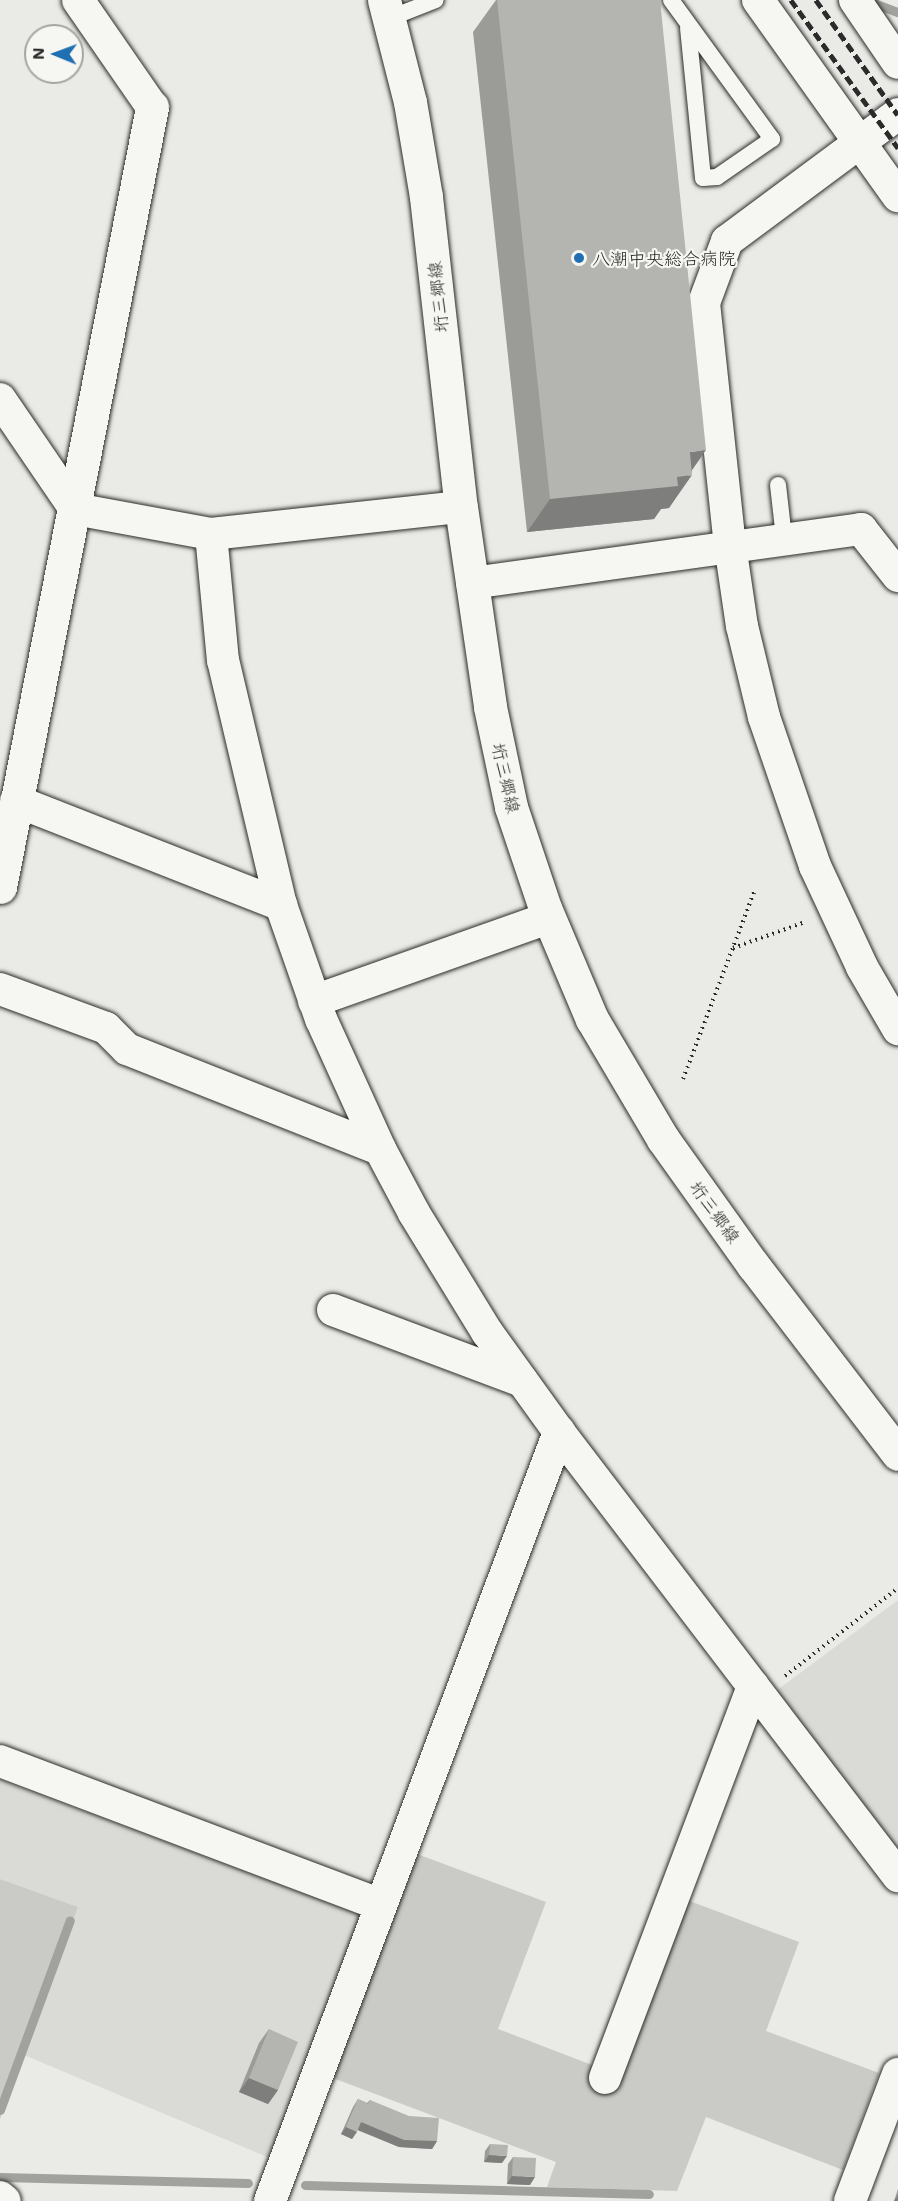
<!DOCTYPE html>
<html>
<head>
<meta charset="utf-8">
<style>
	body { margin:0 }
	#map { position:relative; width:898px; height:2201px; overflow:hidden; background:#eaeae6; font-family:Mali,"Klee One",sans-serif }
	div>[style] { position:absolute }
	.built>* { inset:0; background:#dadad6 }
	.green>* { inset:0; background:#cacac7 }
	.stream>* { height:9px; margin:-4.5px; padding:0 4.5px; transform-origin:4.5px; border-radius:4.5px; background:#a1a19e }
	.path>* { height:4px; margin-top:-2px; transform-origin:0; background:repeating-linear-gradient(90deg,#2b2b2b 0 1.5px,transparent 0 6px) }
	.roads { filter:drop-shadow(0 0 2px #2b2b2b) drop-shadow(0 0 2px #2b2b2b) }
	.service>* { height:16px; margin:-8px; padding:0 8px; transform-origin:8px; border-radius:8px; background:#f6f6f2 }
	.minor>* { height:32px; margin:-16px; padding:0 16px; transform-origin:16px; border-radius:16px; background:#f6f6f2 }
	.tertiary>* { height:33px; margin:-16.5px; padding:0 16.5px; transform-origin:16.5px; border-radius:16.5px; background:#f6f6f2 }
	.rail>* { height:4.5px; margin-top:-2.25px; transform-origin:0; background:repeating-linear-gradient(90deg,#2b2b2b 0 9px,transparent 0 13.5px) }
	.wall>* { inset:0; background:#9b9b98 }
	.shaded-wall>* { inset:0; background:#7e7e7c }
	.building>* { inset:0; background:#b4b4b1 }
	.dots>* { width:16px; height:16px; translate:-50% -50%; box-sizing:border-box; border:3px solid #f6f6f2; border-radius:50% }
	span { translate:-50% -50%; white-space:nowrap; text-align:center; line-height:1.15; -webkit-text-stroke:4.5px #f6f6f2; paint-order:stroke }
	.poi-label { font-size:18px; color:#2b2b2b }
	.left { translate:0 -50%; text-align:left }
	.street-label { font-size:18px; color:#2b2b2b }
	.north { position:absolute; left:24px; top:24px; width:60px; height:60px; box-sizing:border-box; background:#f6f6f2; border:2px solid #a5a5a2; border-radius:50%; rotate:271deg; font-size:16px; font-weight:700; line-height:24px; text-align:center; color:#2b2b2b }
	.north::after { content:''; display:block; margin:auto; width:21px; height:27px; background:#1f6fb2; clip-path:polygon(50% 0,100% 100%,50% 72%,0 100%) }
</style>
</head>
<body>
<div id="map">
	<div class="built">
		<div style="clip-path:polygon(898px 1600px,898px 1850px,776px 1691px)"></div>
		<div style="clip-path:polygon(0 1780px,364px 1916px,272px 2159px,24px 2055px,78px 1907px,0 1879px)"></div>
	</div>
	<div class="green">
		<div style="clip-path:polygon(417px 1854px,546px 1902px,498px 2029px,592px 2065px,589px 2077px,617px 2087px,687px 1900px,799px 1942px,766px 2031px,879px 2073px,843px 2170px,706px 2117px,677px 2191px,547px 2187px,556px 2162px,333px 2078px)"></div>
		<div style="clip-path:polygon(0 1879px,78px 1907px,0 2119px)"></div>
	</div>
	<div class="stream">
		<div style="left:866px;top:0;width:34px;rotate:21deg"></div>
		<div style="left:0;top:2110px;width:202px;rotate:-69.8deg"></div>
		<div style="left:0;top:2177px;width:248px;rotate:1.4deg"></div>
		<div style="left:305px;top:2185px;width:344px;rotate:1.5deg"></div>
	</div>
	<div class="path">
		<div style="left:733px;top:948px;width:77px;rotate:-19.9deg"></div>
		<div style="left:683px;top:1079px;width:203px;rotate:-69.2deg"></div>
		<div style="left:785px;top:1676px;width:143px;rotate:-37.9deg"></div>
	</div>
	<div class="roads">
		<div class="service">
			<div style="left:671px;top:0;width:172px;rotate:54deg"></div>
			<div style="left:772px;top:139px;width:67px;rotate:145.4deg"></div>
			<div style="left:717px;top:177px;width:14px;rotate:176deg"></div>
			<div style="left:703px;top:178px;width:151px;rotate:-95.7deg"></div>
			<div style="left:390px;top:18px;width:49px;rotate:-21.4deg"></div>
			<div style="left:778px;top:485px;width:53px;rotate:83.5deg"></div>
		</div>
		<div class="minor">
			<div style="left:78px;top:0;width:130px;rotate:55.3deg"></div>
			<div style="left:758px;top:0;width:241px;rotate:54.5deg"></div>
			<div style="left:855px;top:0;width:76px;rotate:55.7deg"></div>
			<div style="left:898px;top:114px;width:213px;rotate:143.4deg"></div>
			<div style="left:727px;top:241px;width:66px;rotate:110.4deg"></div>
			<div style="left:704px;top:303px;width:243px;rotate:83.9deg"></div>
			<div style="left:730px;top:545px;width:82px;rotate:81.6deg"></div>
			<div style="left:742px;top:626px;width:94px;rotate:76.4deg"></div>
			<div style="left:764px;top:717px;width:157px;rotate:71.1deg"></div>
			<div style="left:815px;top:866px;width:111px;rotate:65deg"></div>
			<div style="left:862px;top:967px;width:72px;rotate:59.9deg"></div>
			<div style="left:0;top:399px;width:133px;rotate:55.7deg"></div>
			<div style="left:75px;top:509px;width:138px;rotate:10.4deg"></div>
			<div style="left:211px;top:534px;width:251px;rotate:-6.2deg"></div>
			<div style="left:211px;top:534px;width:127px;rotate:84.6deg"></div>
			<div style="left:223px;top:660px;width:252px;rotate:76.7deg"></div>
			<div style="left:281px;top:905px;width:121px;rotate:70.7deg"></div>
			<div style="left:321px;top:1019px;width:143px;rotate:65.6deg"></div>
			<div style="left:380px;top:1149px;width:72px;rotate:62deg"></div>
			<div style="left:414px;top:1213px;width:140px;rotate:58.5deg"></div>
			<div style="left:487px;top:1332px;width:123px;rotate:54.2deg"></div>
			<div style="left:559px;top:1432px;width:559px;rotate:52.64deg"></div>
			<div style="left:472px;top:583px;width:393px;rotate:-7.9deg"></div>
			<div style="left:861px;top:529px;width:60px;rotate:51.8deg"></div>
			<div style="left:16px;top:801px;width:285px;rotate:21.4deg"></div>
			<div style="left:0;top:989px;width:113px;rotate:20.2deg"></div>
			<div style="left:106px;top:1028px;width:30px;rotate:45deg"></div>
			<div style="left:127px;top:1049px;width:272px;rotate:21.6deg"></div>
			<div style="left:314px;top:1001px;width:249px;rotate:-19.5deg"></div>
			<div style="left:333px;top:1310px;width:202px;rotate:20.6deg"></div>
			<div style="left:0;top:1761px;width:407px;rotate:20.7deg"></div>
			<div style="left:605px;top:2078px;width:419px;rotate:-69.3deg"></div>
			<div style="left:0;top:2197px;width:6px;rotate:39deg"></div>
			<div style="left:270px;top:2201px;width:822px;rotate:-69.4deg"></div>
			<div style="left:850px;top:2201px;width:136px;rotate:-69.3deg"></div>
		</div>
		<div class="tertiary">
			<div style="left:384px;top:0;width:105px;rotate:75.7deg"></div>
			<div style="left:410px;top:102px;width:96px;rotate:80.4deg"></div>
			<div style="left:426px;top:197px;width:312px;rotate:83.6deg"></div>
			<div style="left:461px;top:507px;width:202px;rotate:81.7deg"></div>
			<div style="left:490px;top:707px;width:102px;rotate:78.1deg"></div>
			<div style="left:511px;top:807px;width:107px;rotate:71.4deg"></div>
			<div style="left:545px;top:908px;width:121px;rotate:67.1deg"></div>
			<div style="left:592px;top:1019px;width:139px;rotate:59.4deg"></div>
			<div style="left:663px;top:1139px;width:155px;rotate:54.5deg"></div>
			<div style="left:753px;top:1265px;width:238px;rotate:52.5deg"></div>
			<div style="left:0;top:887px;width:795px;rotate:-78.97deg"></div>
		</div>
	</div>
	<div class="rail">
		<div style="left:791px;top:0;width:183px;rotate:54.1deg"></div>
		<div style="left:816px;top:0;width:141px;rotate:54.5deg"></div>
	</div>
	<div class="wall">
		<div style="clip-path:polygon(496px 0,660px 0,692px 471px,669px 508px,661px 509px,654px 519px,527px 532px,473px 32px)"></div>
		<div style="clip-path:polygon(269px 2029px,278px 2090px,268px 2104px,239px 2092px,259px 2043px)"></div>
		<div style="clip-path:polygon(358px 2099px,367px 2103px,370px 2100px,437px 2141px,432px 2149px,399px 2147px,357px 2130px,352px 2139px,341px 2134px,353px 2107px)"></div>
		<div style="clip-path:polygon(490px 2144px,502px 2163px,484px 2162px,485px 2151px)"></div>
		<div style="clip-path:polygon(513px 2157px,530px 2185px,507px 2184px,508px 2164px)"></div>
		<div style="clip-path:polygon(898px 2189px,898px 2201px,894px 2201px)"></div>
	</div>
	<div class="shaded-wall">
		<div style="clip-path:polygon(706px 450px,688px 476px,692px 475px,669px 508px,661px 509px,654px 519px,527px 532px,550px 499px,690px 452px)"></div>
		<div style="clip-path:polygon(249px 2078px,278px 2090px,268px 2104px,239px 2092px)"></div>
		<div style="clip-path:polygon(361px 2122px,437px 2141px,432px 2149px,399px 2147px,356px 2129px)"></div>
		<div style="clip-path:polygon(346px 2127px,357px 2132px,352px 2139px,341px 2134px)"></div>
		<div style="clip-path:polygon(489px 2155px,507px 2156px,502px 2163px,484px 2162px)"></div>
		<div style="clip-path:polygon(512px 2176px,535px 2177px,530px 2185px,507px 2184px)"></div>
		<div style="clip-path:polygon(898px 2195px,898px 2201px,894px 2201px)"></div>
	</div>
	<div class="building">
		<div style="clip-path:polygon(497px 0,660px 0,706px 450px,690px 452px,692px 475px,677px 477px,678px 486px,550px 499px)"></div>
		<div style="clip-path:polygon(269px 2029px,298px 2042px,278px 2090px,249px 2078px)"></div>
		<div style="clip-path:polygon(358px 2099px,368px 2104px,370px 2100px,409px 2116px,439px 2118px,437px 2141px,404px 2140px,361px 2122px,357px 2132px,346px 2127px)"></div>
		<div style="clip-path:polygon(490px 2144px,508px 2145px,507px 2156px,489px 2155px)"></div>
		<div style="clip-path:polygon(513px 2157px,536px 2158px,535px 2177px,512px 2176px)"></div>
	</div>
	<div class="dots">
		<div style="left:579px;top:258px;background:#1f6fb2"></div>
	</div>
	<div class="poi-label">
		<span class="left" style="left:592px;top:258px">八潮中央総合病院</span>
	</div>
	<div class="street-label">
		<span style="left:438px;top:297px;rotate:-96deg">垳三郷線</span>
		<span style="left:506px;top:778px;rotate:77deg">垳三郷線</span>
		<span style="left:715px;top:1212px;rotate:54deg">垳三郷線</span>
	</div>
	<div class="north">N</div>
</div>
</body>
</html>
